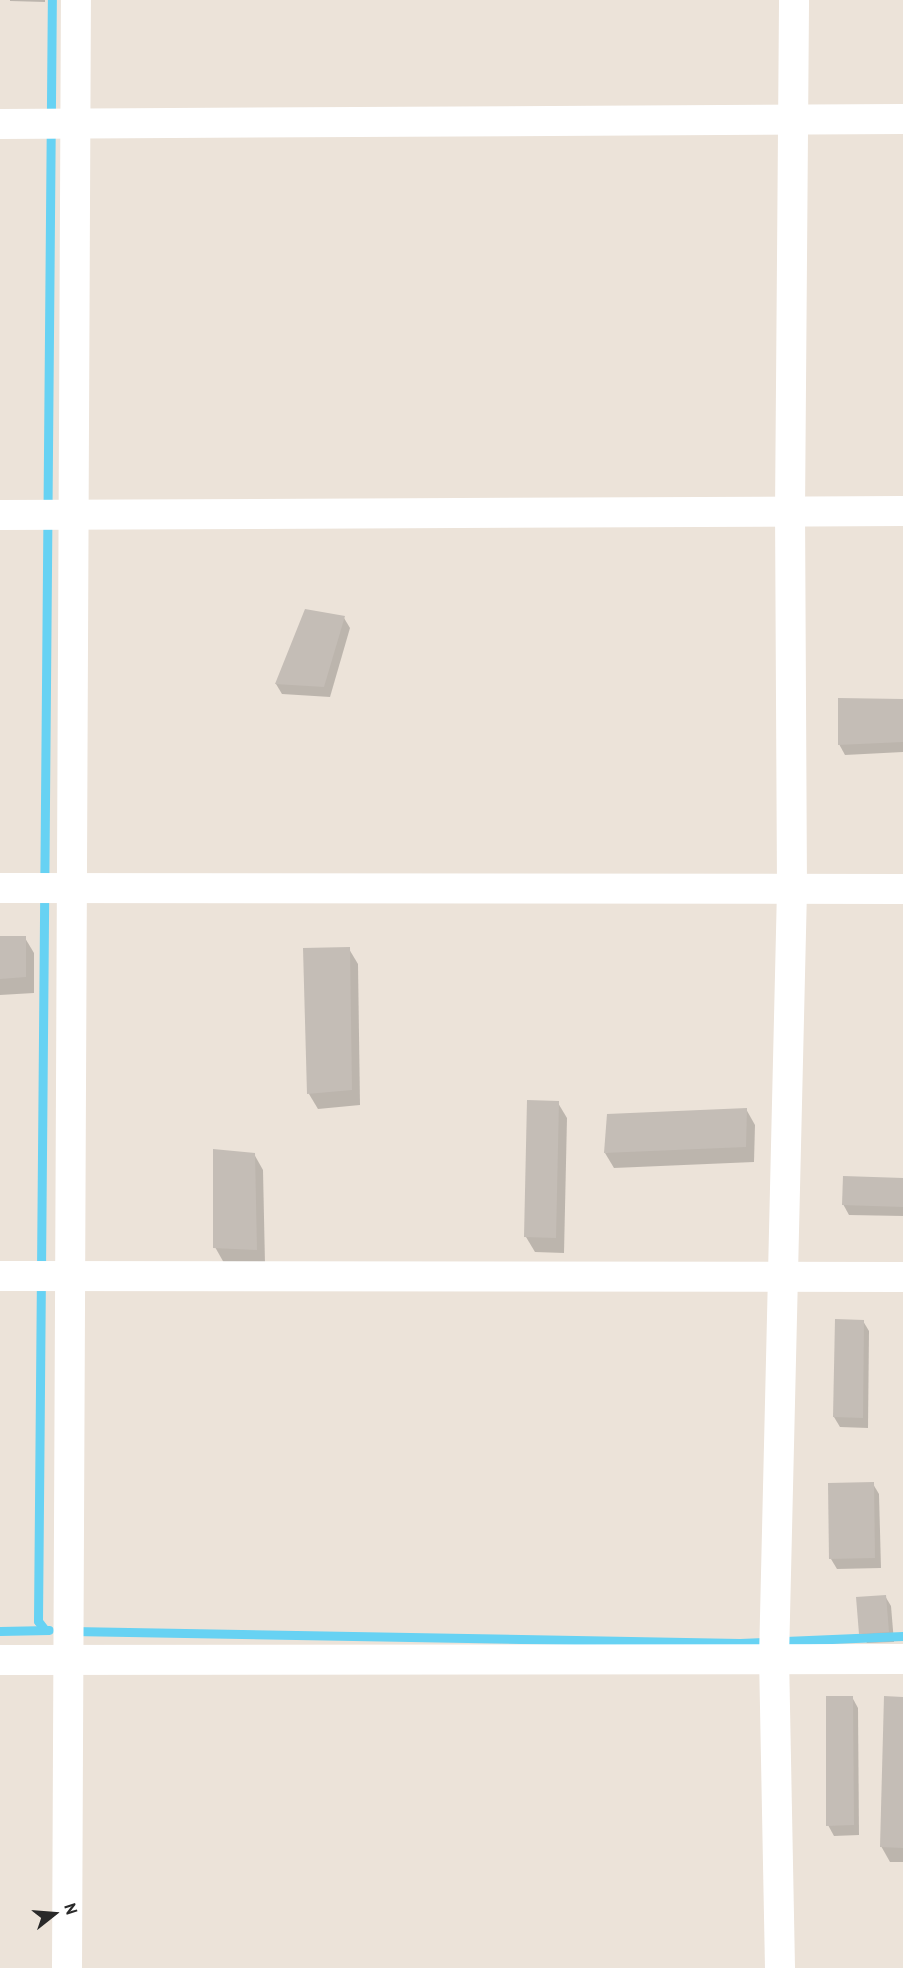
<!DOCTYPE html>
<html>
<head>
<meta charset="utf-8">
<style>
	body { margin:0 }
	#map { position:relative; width:903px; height:1968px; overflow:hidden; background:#ece3d9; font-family:"PT Sans",sans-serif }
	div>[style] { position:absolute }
	.shadow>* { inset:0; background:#0003 }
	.stream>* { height:9px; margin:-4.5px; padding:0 4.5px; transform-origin:4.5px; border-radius:4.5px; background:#67d2f3 }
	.building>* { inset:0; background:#c4bdb6 }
	.minor>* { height:30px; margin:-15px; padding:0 15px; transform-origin:15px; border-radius:15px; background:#fff }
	span { translate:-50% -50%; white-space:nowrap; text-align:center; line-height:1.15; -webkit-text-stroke:6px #fff; paint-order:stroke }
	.north { position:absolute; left:24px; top:1884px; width:60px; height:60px; -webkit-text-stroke:4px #fff; paint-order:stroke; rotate:73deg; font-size:16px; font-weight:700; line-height:24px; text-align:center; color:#292929 }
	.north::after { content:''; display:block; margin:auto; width:21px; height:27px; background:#292929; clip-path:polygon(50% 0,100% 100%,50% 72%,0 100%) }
</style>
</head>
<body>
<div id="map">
	<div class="shadow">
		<div style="clip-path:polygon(10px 0,45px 0,45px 2px,10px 1px)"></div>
		<div style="clip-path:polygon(344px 618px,350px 628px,330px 697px,282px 694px,276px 684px)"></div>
		<div style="clip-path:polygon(903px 701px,903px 752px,845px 755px,839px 744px)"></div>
		<div style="clip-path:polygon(0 937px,25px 938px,34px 953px,34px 993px,0 995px)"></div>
		<div style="clip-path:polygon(349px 949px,358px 964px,360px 1105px,318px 1109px,309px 1094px)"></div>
		<div style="clip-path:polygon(558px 1103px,567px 1118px,564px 1253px,535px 1252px,526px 1237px)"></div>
		<div style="clip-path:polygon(746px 1109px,755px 1125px,754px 1162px,614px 1168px,605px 1153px)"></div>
		<div style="clip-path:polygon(254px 1154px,263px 1170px,265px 1264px,224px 1263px,215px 1247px)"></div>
		<div style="clip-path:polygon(903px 1179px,903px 1216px,849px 1215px,843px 1204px)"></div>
		<div style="clip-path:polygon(836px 1321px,863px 1321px,869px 1331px,868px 1428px,840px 1427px,834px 1417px)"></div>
		<div style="clip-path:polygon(873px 1484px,879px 1494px,881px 1568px,837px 1569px,831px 1559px)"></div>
		<div style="clip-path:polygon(885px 1596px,891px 1606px,894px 1642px,867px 1643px,861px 1633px)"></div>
		<div style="clip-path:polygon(852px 1697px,858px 1708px,859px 1835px,834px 1836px,828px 1825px)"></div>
		<div style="clip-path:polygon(903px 1698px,903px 1862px,890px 1862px,881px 1846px)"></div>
	</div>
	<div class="stream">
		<div style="left:45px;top:1630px;width:11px;rotate:-128deg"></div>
		<div style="left:38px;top:1621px;width:1621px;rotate:-89.51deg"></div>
		<div style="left:0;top:1631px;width:49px;rotate:-1.2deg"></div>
		<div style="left:72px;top:1631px;width:668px;rotate:1.03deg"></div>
		<div style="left:740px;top:1643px;width:163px;rotate:-2.5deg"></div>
	</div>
	<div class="building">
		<div style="clip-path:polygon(305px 609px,345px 616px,324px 687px,275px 684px)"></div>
		<div style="clip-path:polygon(838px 698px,903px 699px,903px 742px,838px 745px)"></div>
		<div style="clip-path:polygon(0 936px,26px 936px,26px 977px,0 979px)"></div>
		<div style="clip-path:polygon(350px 947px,352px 1090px,307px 1094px,303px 948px)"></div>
		<div style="clip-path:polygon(527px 1100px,559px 1101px,556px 1238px,524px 1237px)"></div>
		<div style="clip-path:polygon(747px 1108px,746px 1147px,604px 1153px,607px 1114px)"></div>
		<div style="clip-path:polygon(213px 1149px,255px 1153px,257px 1250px,213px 1248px)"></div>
		<div style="clip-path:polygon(843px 1176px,903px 1178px,903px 1207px,842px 1205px)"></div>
		<div style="clip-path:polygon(835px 1319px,864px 1320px,863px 1418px,833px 1417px)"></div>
		<div style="clip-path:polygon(874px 1482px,875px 1558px,829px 1559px,828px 1483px)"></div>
		<div style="clip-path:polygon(886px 1595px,889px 1632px,859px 1634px,856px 1597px)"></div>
		<div style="clip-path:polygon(826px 1696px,853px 1696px,854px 1825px,826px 1826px)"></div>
		<div style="clip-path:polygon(884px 1696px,903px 1697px,903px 1848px,880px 1847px)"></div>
	</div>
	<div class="minor">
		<div style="left:0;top:124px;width:903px;rotate:-0.32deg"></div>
		<div style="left:0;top:515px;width:903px;rotate:-0.25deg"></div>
		<div style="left:0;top:888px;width:903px;rotate:0.06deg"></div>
		<div style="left:0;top:1276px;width:903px;rotate:0.06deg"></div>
		<div style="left:0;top:1660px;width:903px;rotate:-0.06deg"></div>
		<div style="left:67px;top:1968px;width:1968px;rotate:-89.74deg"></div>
		<div style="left:780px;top:1968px;width:309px;rotate:-91.1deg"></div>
		<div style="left:774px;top:1659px;width:769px;rotate:-88.66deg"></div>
		<div style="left:792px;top:890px;width:377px;rotate:-90.3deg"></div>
		<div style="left:790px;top:513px;width:513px;rotate:-89.55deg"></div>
	</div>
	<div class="north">N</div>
</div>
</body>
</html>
